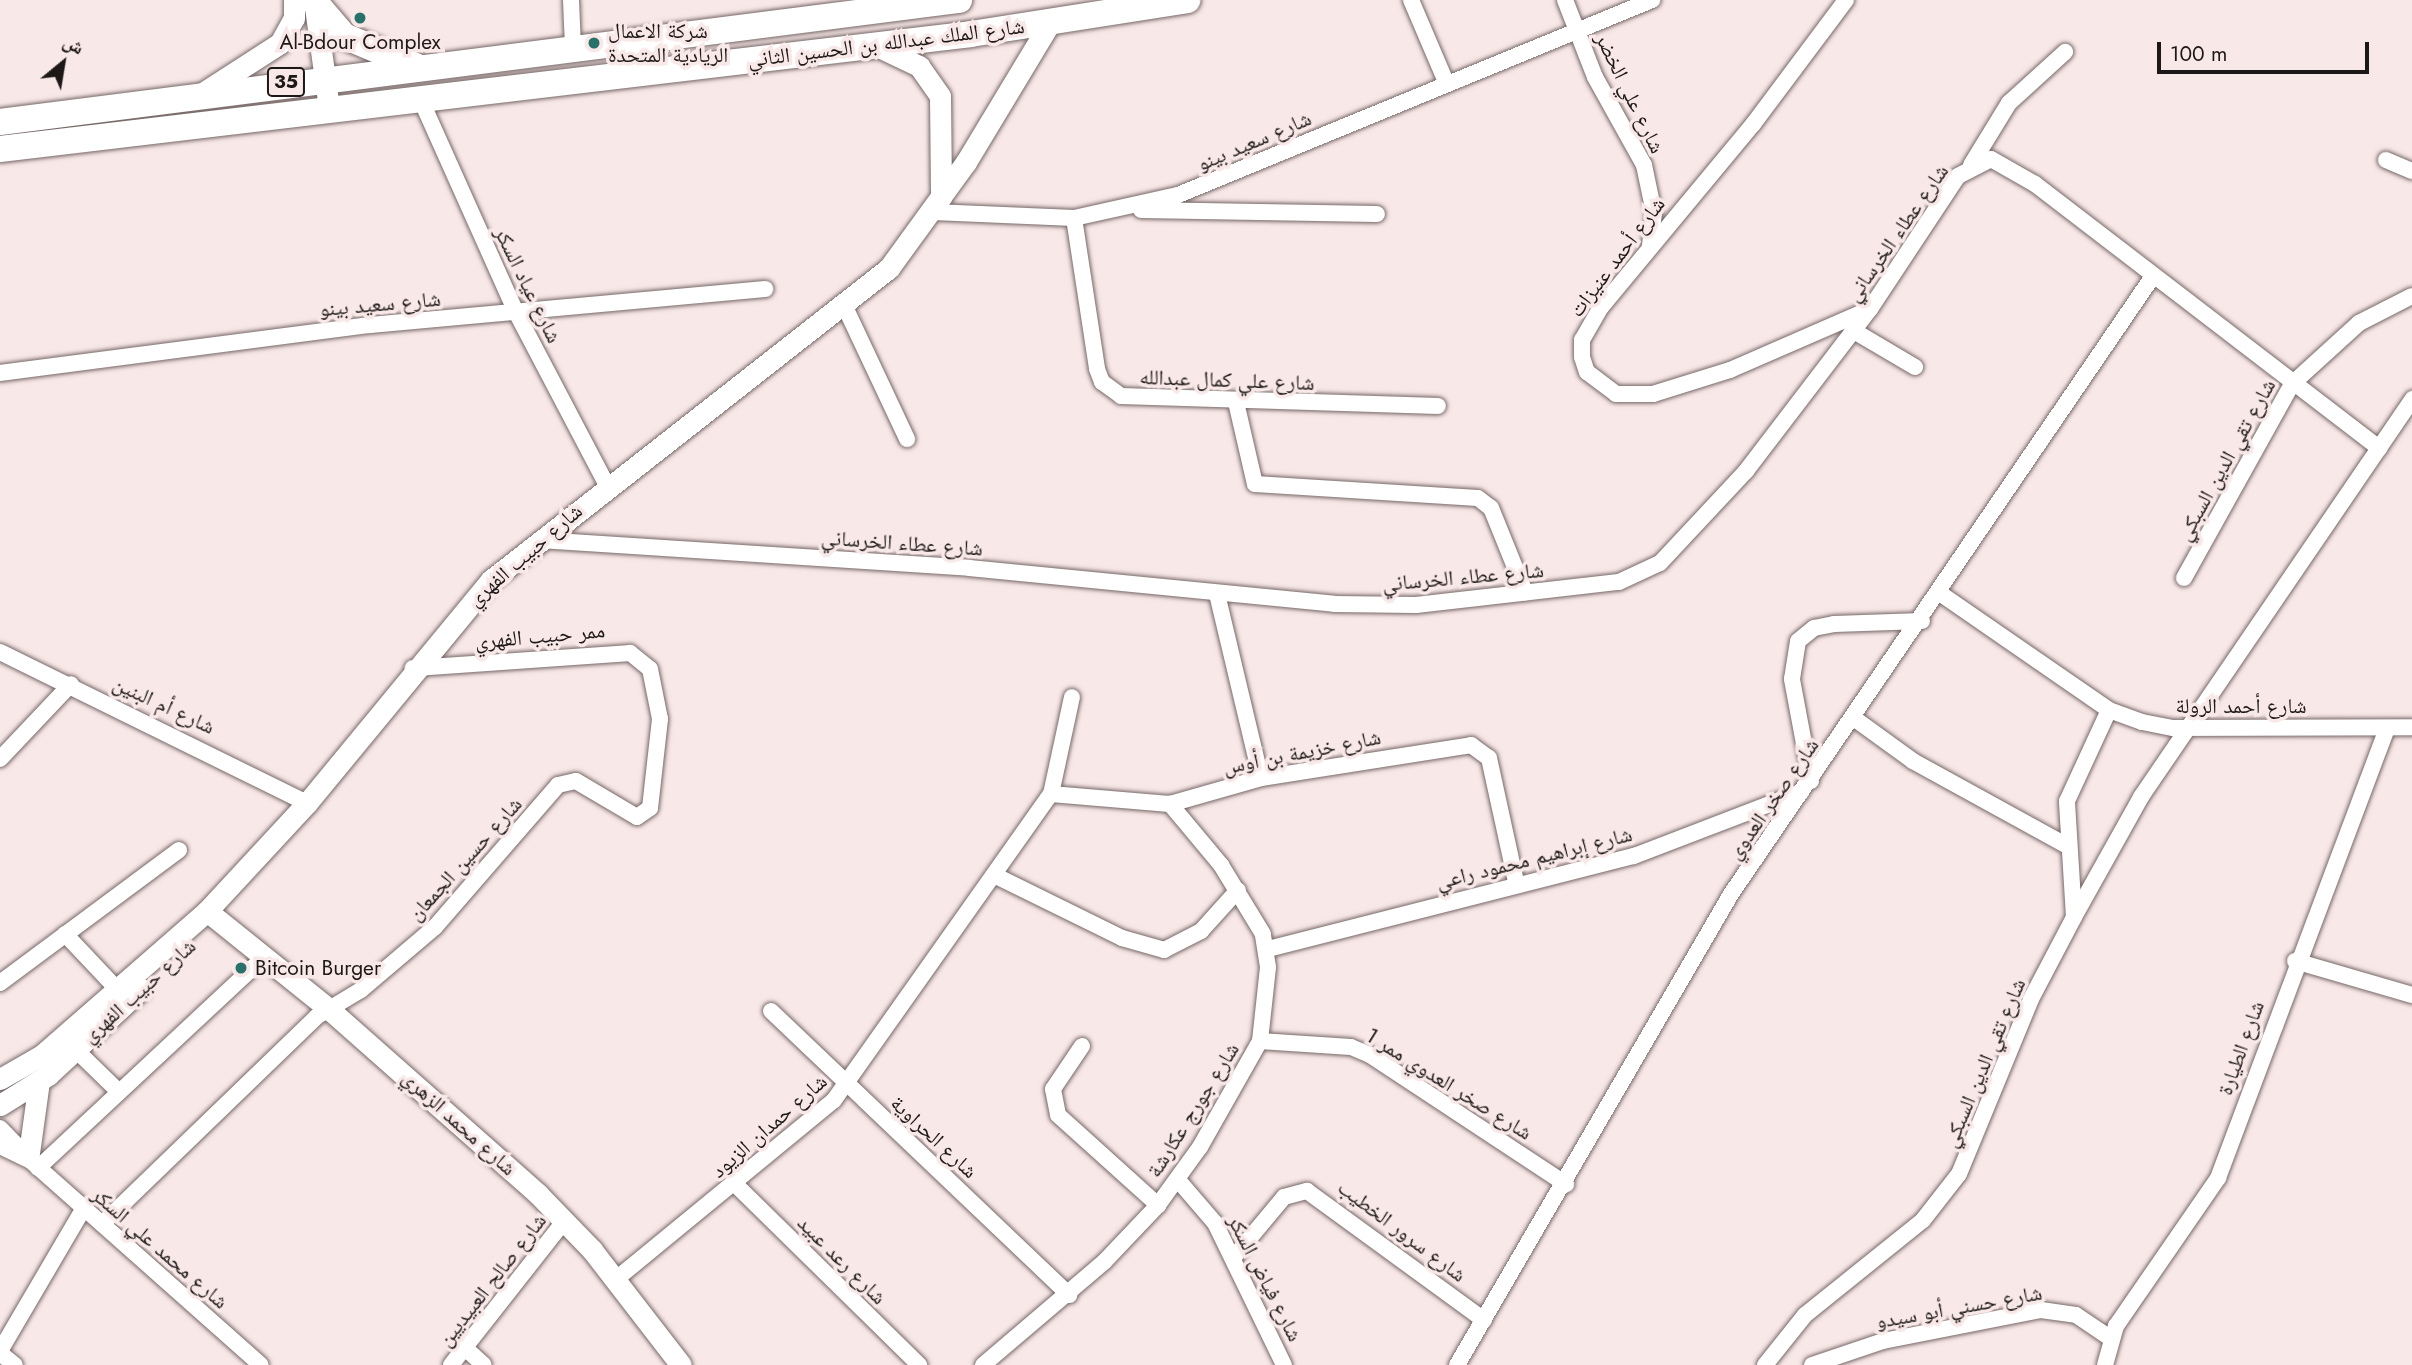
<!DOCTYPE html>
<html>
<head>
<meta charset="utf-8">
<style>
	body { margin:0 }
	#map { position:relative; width:2412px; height:1365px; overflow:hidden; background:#f9e8e8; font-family:Jost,"Noto Naskh Arabic",sans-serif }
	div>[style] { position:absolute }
	.roads { filter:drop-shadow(0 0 2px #766867) drop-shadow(0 0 2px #766867) }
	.minor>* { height:16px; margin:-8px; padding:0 8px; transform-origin:8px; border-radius:8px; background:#fff }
	.tertiary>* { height:21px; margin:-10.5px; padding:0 10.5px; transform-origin:10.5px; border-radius:10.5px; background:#fff }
	.trunk>* { height:26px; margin:-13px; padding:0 13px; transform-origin:13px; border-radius:13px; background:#fff }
	.dots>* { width:19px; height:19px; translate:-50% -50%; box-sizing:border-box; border:4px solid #f9e8e8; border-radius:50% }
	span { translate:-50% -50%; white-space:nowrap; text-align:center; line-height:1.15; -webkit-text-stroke:7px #f9e8e8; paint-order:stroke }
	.shield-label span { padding:2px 5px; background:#f9e8e8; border:2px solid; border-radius:5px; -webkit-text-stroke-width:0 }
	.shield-label { font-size:19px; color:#1d1818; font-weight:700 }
	.poi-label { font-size:21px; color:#1d1818 }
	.left { translate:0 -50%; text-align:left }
	.street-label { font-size:21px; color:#1d1818 }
	.north { position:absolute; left:28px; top:28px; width:70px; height:70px; -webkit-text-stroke:5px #f9e8e8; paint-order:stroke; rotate:30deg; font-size:19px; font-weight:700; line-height:28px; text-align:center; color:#1d1818 }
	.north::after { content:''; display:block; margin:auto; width:24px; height:32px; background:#1d1818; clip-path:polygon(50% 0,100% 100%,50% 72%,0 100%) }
	.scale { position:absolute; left:2157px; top:42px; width:212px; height:32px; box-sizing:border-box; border:4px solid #1d1818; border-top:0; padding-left:9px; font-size:21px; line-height:24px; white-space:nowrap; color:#1d1818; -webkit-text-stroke:5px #f9e8e8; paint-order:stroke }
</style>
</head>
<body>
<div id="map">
	<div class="roads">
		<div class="minor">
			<div style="left:571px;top:0;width:48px;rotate:87.6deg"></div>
			<div style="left:1411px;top:0;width:89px;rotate:66.9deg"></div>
			<div style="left:1565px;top:0;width:83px;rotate:68.7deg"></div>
			<div style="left:1595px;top:77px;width:101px;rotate:60.9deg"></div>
			<div style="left:1644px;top:165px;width:49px;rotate:78.2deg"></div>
			<div style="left:1654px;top:213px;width:34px;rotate:97deg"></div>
			<div style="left:1846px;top:0;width:154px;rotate:126.8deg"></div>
			<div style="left:1754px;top:123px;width:239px;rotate:129.7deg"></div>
			<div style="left:1601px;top:307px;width:38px;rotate:120deg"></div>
			<div style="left:1582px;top:340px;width:17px;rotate:90deg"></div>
			<div style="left:1582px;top:357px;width:16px;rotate:72deg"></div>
			<div style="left:1587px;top:372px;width:36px;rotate:37deg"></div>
			<div style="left:1616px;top:394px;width:37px"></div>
			<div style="left:1653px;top:394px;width:81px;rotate:-17.3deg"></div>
			<div style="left:1730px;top:370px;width:150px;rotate:-23.5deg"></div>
			<div style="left:421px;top:100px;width:232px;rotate:65.9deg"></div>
			<div style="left:516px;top:312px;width:195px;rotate:62.3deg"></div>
			<div style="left:2386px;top:160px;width:28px;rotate:23deg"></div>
			<div style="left:1971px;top:165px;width:73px;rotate:-58.5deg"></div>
			<div style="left:2009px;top:103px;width:76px;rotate:-42.3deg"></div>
			<div style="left:1141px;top:210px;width:236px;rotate:1deg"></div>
			<div style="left:933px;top:212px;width:141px;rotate:2.4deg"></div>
			<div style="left:1074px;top:218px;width:107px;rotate:-12.5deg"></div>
			<div style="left:1178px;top:195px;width:513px;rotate:-22.36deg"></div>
			<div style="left:1074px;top:218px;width:153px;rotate:81.3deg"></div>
			<div style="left:1097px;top:369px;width:14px;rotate:69deg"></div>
			<div style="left:1102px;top:382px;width:24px;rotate:36deg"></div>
			<div style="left:1121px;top:396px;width:317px;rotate:1.8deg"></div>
			<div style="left:845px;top:307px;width:146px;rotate:64.8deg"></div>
			<div style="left:1854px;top:331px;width:71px;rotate:30.5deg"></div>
			<div style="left:0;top:373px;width:373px;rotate:-7.4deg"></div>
			<div style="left:370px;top:325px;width:397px;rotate:-5.2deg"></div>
			<div style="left:1236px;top:402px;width:84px;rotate:77deg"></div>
			<div style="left:1255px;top:484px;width:223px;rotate:3.6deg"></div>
			<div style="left:1478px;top:498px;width:16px;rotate:38deg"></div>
			<div style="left:1491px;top:508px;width:91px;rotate:68deg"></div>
			<div style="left:540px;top:540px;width:430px;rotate:3.7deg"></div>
			<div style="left:969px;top:568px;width:367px;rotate:5.6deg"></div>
			<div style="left:1334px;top:604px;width:82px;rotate:0.7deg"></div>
			<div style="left:1416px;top:605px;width:204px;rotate:-6.5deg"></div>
			<div style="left:1619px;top:582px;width:45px;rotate:-24.9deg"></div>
			<div style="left:1660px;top:563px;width:126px;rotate:-46.9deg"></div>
			<div style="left:1746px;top:471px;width:204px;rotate:-52.6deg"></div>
			<div style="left:1870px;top:309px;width:159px;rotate:-56.5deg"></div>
			<div style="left:1958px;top:176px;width:37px;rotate:-27deg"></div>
			<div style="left:1991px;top:159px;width:51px;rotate:29.6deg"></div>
			<div style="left:2035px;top:184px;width:434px;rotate:37.5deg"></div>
			<div style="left:2184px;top:578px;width:222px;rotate:-60.9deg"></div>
			<div style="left:2292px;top:384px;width:91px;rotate:-42.3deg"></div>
			<div style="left:2359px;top:323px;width:59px;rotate:-27deg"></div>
			<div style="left:1217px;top:594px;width:189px;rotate:76.6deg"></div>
			<div style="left:1941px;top:594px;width:204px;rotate:34.6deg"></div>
			<div style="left:2109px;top:710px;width:35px;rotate:20deg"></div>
			<div style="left:2142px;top:722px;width:33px;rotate:11deg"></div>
			<div style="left:2174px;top:728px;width:238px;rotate:-0.2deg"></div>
			<div style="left:0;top:652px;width:342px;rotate:26.2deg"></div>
			<div style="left:1855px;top:719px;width:72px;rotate:35.9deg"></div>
			<div style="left:1913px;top:761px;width:175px;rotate:28.8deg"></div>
			<div style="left:0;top:759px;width:103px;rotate:-46.6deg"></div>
			<div style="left:1811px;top:781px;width:104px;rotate:-100.6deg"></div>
			<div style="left:1792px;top:679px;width:38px;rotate:-81deg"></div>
			<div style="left:1798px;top:641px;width:21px;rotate:-39deg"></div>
			<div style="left:1814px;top:628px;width:20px;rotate:-11deg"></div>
			<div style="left:1834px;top:624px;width:88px;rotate:-2deg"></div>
			<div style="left:1051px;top:794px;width:99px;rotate:-77.8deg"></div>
			<div style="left:994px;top:875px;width:143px;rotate:26.2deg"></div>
			<div style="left:1122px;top:938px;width:44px;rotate:15.9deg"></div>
			<div style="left:1164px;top:950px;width:42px;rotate:-27.2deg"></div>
			<div style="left:1201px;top:931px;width:55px;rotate:-47.9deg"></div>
			<div style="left:2074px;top:917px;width:137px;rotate:-60.8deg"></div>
			<div style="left:2141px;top:797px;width:482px;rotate:-55.7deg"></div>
			<div style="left:65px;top:934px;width:77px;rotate:46.6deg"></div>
			<div style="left:1268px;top:949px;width:378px;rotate:-14.3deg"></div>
			<div style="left:1634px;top:856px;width:179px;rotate:-21deg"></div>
			<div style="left:2295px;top:961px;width:122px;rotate:16.2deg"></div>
			<div style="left:0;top:983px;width:223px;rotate:-36.6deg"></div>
			<div style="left:771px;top:1011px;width:412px;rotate:43.6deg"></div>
			<div style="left:1260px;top:1041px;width:91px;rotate:3.8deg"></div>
			<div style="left:1351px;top:1047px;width:21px;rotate:23deg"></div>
			<div style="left:1370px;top:1055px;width:235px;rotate:33.4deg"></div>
			<div style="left:1082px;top:1046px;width:52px;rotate:124deg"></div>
			<div style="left:1053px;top:1089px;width:26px;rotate:79deg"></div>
			<div style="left:1058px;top:1115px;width:135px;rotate:42deg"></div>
			<div style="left:75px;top:1049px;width:59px;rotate:44.3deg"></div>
			<div style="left:0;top:1128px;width:43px;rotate:45.9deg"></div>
			<div style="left:0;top:1146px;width:34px;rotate:26deg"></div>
			<div style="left:31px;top:1161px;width:307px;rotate:41.6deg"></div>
			<div style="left:38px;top:1168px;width:311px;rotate:-43deg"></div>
			<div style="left:1178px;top:1180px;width:57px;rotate:49.3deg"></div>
			<div style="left:1215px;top:1223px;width:158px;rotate:64.1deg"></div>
			<div style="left:736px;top:1185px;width:257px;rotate:44.5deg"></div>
			<div style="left:102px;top:1224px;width:298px;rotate:-44deg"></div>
			<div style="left:316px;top:1017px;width:52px;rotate:-31deg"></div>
			<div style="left:361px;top:990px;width:97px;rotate:-40.4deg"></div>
			<div style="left:435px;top:927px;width:188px;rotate:-49.1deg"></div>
			<div style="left:558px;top:785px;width:18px;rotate:-13deg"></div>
			<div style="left:576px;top:781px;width:71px;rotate:30.5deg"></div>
			<div style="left:637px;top:817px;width:16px;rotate:-35deg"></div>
			<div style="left:650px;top:808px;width:90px;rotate:-83.6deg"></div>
			<div style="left:660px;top:719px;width:51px;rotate:-101.3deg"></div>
			<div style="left:650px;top:669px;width:26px;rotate:-141deg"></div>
			<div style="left:630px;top:653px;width:218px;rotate:176deg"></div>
			<div style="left:1234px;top:1257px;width:78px;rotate:-50.2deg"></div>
			<div style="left:1284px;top:1197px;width:24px;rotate:-15deg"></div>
			<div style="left:1307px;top:1191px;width:219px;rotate:36.1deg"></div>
			<div style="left:615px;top:1280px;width:283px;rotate:-39.4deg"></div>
			<div style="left:834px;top:1100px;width:375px;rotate:-54.7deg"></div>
			<div style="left:1051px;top:794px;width:119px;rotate:4.8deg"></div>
			<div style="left:1170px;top:804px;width:95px;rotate:-15.9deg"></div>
			<div style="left:1261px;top:778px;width:213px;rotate:-8.9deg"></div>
			<div style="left:1471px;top:745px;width:22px;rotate:36deg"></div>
			<div style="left:1489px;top:758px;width:127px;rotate:77.7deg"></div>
			<div style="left:465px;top:1348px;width:25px;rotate:42deg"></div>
			<div style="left:0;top:1351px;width:166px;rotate:-59.6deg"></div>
			<div style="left:0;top:1353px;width:19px;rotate:39deg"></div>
			<div style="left:451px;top:1365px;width:184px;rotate:-51.8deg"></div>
			<div style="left:983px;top:1365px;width:159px;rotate:-40.4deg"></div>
			<div style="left:1104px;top:1262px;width:79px;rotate:-46.5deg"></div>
			<div style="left:1158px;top:1205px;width:72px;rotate:-54.1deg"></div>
			<div style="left:1200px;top:1147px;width:122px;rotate:-60.5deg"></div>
			<div style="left:1260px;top:1041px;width:74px;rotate:-83.8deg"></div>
			<div style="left:1268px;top:967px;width:33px;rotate:-99deg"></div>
			<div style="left:1263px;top:934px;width:81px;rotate:-121.3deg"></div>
			<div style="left:1221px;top:865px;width:80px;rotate:-129.9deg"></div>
			<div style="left:1457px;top:1365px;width:545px;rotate:-59.81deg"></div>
			<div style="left:1731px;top:894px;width:748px;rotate:-55.67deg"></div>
			<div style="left:1765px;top:1365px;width:64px;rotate:-51.3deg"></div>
			<div style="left:1805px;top:1315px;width:151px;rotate:-38.8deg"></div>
			<div style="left:1923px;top:1220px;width:58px;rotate:-52deg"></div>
			<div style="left:1959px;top:1174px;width:189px;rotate:-67.6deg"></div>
			<div style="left:2031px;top:999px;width:93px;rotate:-62.3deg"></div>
			<div style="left:2074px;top:917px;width:116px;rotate:-93.5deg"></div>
			<div style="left:2067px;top:801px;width:100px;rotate:-65.2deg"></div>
			<div style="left:1812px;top:1365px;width:75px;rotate:-18.7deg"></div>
			<div style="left:1883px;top:1341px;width:161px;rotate:-11.1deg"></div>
			<div style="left:2041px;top:1310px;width:35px;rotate:8deg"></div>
			<div style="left:2076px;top:1315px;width:41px;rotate:34.1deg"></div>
			<div style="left:2105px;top:1365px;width:41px;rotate:-74.2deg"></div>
			<div style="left:2116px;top:1326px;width:180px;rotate:-55.4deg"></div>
			<div style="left:2218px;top:1178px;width:480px;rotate:-69.4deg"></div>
		</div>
		<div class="tertiary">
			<div style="left:314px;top:0;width:109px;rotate:82.1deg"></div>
			<div style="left:877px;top:46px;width:47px;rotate:25.5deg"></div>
			<div style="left:919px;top:66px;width:37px;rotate:55deg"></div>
			<div style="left:940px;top:96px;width:101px;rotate:89.4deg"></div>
			<div style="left:201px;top:94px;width:94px;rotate:-32.8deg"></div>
			<div style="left:280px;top:43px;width:29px;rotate:-61deg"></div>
			<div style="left:294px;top:18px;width:18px;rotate:-90deg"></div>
			<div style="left:207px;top:911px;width:156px;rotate:38.8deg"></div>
			<div style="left:329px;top:1009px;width:279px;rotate:41.5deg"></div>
			<div style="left:538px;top:1194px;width:78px;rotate:46deg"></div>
			<div style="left:592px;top:1250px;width:145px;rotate:52.3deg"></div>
			<div style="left:0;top:1079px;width:48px;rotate:-29.7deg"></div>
			<div style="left:42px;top:1055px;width:219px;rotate:-41.1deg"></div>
			<div style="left:207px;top:911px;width:147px;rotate:-47.2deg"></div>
			<div style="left:307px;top:803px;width:289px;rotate:-50.5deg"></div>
			<div style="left:491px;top:580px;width:506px;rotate:-38.09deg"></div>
			<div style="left:889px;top:268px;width:131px;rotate:-54deg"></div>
			<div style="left:966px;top:162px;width:162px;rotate:-58.9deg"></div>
			<div style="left:0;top:1105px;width:57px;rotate:-32deg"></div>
			<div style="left:48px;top:1075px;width:127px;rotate:-42.8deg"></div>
			<div style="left:29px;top:1153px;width:73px;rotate:-82.1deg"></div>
		</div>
		<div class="trunk">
			<div style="left:314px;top:1px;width:46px;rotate:49.4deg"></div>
			<div style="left:344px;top:36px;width:82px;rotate:22.8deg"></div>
			<div style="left:0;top:122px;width:967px;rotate:-7.25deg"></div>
			<div style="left:0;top:149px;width:978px;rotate:-6.75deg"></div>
			<div style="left:971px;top:34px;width:219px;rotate:-8.9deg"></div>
		</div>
	</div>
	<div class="dots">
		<div style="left:360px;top:18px;background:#29726c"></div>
		<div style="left:594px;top:43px;background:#29726c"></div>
		<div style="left:241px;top:968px;background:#29726c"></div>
	</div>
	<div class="shield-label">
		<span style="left:286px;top:82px">35</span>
	</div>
	<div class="poi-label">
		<span class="left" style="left:608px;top:43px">شركة الاعمال<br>الريادية المتحدة</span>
		<span style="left:360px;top:42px">Al-Bdour Complex</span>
		<span class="left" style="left:255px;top:968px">Bitcoin Burger</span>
	</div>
	<div class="street-label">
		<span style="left:886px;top:43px;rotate:-7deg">شارع الملك عبدالله بن الحسين الثاني</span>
		<span style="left:1630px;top:93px;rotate:64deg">شارع علي الخضر</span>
		<span style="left:1254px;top:141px;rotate:-23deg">شارع سعيد بينو</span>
		<span style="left:1897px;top:233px;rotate:-55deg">شارع عطاء الخرساني</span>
		<span style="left:1617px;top:257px;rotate:-53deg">شارع أحمد عنيزات</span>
		<span style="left:528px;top:285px;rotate:64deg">شارع عياد السكر</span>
		<span style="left:380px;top:304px;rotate:-5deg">شارع سعيد بينو</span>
		<span style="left:1227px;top:380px;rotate:2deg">شارع علي كمال عبدالله</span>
		<span style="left:2226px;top:460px;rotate:-61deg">شارع تقي الدين السبكي</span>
		<span style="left:902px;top:543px;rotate:4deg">شارع عطاء الخرساني</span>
		<span style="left:525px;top:555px;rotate:-41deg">شارع حبيب الفهري</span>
		<span style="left:1463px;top:577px;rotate:-5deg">شارع عطاء الخرساني</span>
		<span style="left:540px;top:636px;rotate:-5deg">ممر حبيب الفهري</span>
		<span style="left:164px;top:705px;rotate:25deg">شارع أم البنين</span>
		<span style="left:2241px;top:706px">شارع أحمد الرولة</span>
		<span style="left:1302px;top:752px;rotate:-11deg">شارع خزيمة بن أوس</span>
		<span style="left:1773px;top:799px;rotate:-55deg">شارع صخر العدوي</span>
		<span style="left:1534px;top:858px;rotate:-14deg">شارع إبراهيم محمود راعي</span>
		<span style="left:465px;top:859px;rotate:-48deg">شارع حسين الجمعان</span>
		<span style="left:139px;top:991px;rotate:-42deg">شارع حبيب الفهري</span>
		<span style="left:2241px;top:1048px;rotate:-70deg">شارع الطيارة</span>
		<span style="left:1984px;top:1063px;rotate:-67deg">شارع تقي الدين السبكي</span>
		<span style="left:1449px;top:1084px;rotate:32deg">شارع صخر العدوي ممر 1</span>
		<span style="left:1193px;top:1110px;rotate:-58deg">شارع جورج عكارشة</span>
		<span style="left:459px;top:1123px;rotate:42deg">شارع محمد الزهري</span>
		<span style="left:769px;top:1126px;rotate:-41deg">شارع حمدان الزيود</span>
		<span style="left:934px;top:1137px;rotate:43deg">شارع الحراوية</span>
		<span style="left:1402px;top:1231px;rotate:37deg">شارع سرور الخطيب</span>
		<span style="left:160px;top:1248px;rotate:41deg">شارع محمد علي السكر</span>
		<span style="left:842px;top:1260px;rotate:45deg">شارع رعد عبيد</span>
		<span style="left:1265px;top:1278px;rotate:63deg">شارع فياض السكر</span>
		<span style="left:492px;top:1280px;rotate:-52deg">شارع صالح العبيديين</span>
		<span style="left:1959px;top:1307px;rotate:-10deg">شارع حسني أبو سيدو</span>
	</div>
	<div class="north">ش</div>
	<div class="scale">100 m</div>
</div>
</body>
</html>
